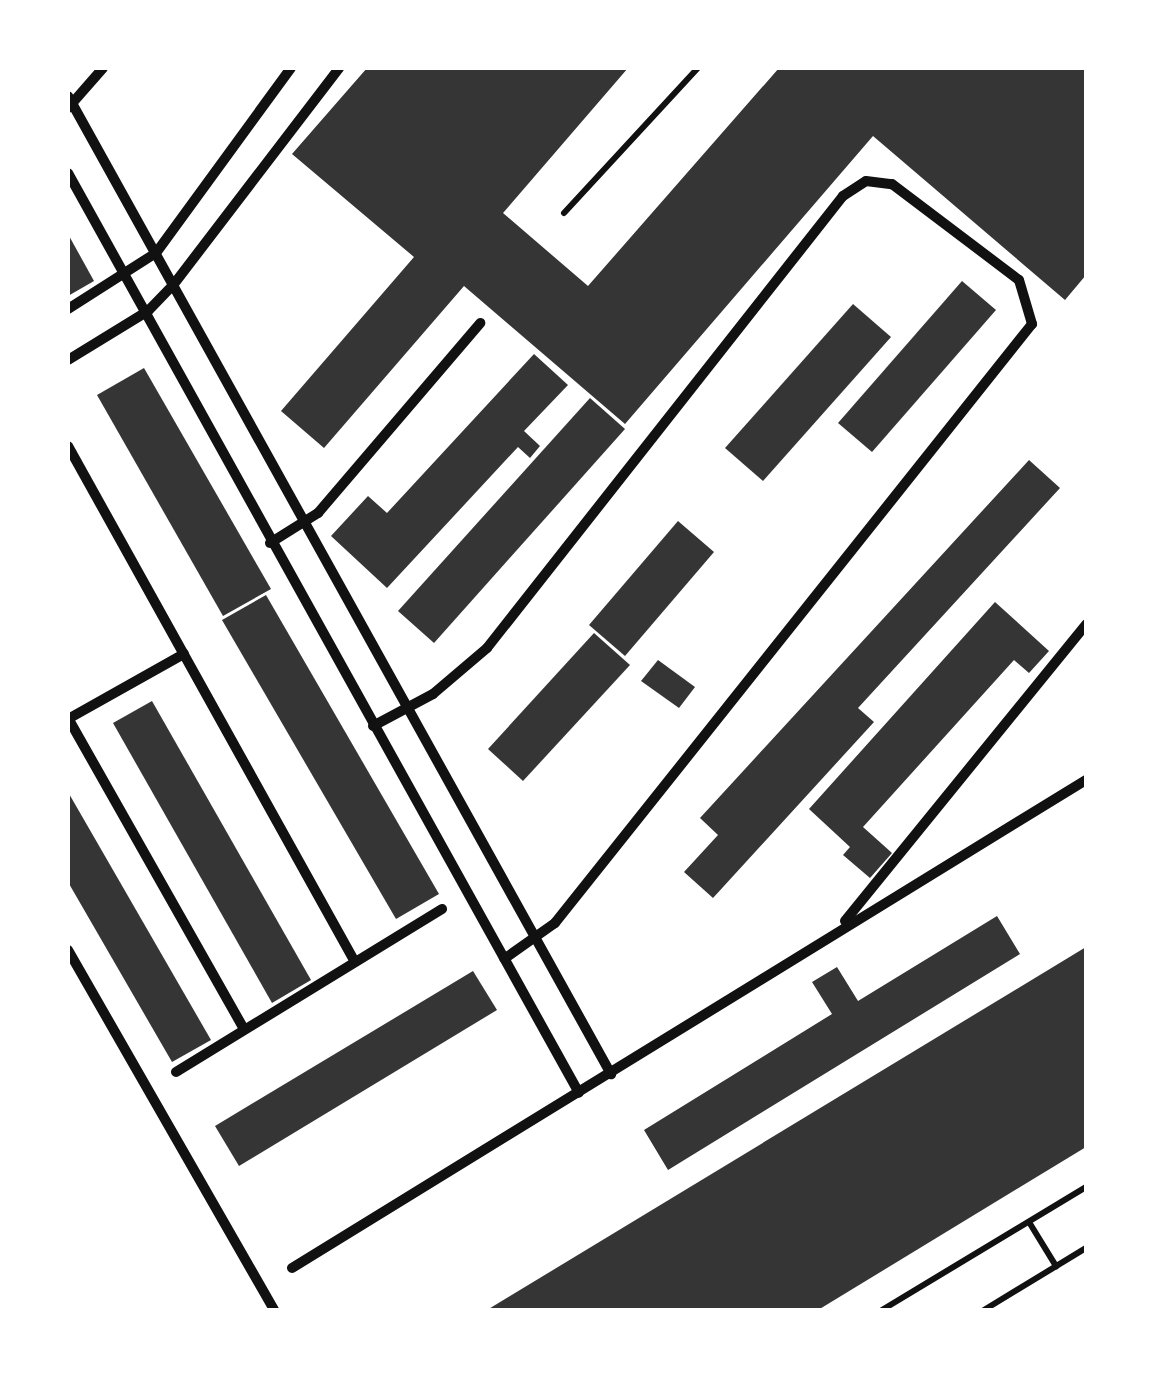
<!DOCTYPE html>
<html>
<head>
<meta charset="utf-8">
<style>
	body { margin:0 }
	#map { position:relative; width:1154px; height:1378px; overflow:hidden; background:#fff; font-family:"Golos Text",sans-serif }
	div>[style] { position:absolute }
	.building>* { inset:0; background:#353535 }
	.service>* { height:6px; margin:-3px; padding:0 3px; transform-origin:3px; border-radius:3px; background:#111 }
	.minor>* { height:10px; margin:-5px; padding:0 5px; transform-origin:5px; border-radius:5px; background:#111 }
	span { translate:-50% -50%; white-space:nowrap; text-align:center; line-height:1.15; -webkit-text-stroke:8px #fff; paint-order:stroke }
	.frame { position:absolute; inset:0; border:70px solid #fff; pointer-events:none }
</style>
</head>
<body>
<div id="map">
	<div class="building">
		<div style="clip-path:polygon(367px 68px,628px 68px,503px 213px,588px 286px,779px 68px,1086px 68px,1086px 275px,1065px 300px,873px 136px,625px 424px,464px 286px,324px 448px,281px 411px,414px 257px,292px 154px)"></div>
		<div style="clip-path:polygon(68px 234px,94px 281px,68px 296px)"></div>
		<div style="clip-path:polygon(962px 281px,996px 310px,872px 452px,838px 423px)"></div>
		<div style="clip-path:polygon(853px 304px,891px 337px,763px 481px,725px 448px)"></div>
		<div style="clip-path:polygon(534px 354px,568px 385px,524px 431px,540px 446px,530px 458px,518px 447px,387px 588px,331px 536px,368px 496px,387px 513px)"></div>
		<div style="clip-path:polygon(144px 368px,271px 589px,223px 616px,97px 395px)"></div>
		<div style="clip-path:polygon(590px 398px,625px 429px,434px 643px,398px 611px)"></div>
		<div style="clip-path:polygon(1029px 460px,1060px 488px,858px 708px,874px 722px,713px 898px,684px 872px,718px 835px,700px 818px)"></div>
		<div style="clip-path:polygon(678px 521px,714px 552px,625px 656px,589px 625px)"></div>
		<div style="clip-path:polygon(266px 595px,439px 894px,396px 919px,222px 620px)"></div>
		<div style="clip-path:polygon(995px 602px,1049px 651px,1029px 673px,1014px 660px,863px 827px,892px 853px,870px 878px,843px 855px,850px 847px,809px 809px)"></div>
		<div style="clip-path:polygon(594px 633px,630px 665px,523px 781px,488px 749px)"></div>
		<div style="clip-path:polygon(658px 660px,695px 687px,679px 708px,641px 681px)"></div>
		<div style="clip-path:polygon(152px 701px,311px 980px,272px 1003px,113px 723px)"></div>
		<div style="clip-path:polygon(68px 792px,211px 1040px,172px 1062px,68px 882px)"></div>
		<div style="clip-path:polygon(997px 916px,1020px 954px,668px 1170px,644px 1130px,832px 1014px,812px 982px,837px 967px,858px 1001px)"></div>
		<div style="clip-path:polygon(1086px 947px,1086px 1147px,818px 1310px,487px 1310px)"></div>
		<div style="clip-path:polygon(473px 971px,497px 1010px,239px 1166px,215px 1126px)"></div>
	</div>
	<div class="service">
		<div style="left:564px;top:213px;width:197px;rotate:-47.3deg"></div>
		<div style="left:1029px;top:1222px;width:52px;rotate:58.5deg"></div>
		<div style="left:882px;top:1310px;width:238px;rotate:-31.1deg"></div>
		<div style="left:984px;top:1310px;width:119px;rotate:-31.3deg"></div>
	</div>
	<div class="minor">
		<div style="left:68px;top:96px;width:1119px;rotate:60.96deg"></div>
		<div style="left:68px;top:108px;width:53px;rotate:-48.8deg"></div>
		<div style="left:68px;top:173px;width:1052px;rotate:60.95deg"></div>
		<div style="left:68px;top:309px;width:104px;rotate:-32.5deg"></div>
		<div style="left:156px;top:253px;width:229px;rotate:-53.9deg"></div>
		<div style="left:68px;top:360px;width:94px;rotate:-31.5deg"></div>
		<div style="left:148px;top:311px;width:37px;rotate:-46deg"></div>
		<div style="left:174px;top:284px;width:272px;rotate:-52.6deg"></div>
		<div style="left:68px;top:446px;width:590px;rotate:60.92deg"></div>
		<div style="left:270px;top:543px;width:57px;rotate:-32deg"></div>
		<div style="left:318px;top:513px;width:250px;rotate:-49.5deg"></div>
		<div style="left:68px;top:718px;width:357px;rotate:60.5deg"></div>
		<div style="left:68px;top:719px;width:133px;rotate:-29.3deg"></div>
		<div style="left:373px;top:726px;width:68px;rotate:-28.1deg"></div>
		<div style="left:433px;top:694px;width:71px;rotate:-40.4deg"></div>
		<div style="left:487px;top:648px;width:575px;rotate:-51.78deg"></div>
		<div style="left:843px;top:196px;width:27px;rotate:-33deg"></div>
		<div style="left:866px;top:181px;width:26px;rotate:7deg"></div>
		<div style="left:892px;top:184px;width:159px;rotate:37.1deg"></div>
		<div style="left:1019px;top:280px;width:46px;rotate:73.5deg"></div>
		<div style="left:1032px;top:324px;width:766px;rotate:128.53deg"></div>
		<div style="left:555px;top:923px;width:62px;rotate:144.8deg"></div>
		<div style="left:845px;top:921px;width:382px;rotate:-50.9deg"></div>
		<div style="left:68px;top:950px;width:415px;rotate:60.2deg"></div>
		<div style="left:176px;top:1072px;width:312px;rotate:-31.5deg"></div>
		<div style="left:292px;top:1268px;width:932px;rotate:-31.58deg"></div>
	</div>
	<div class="frame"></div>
</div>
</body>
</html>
